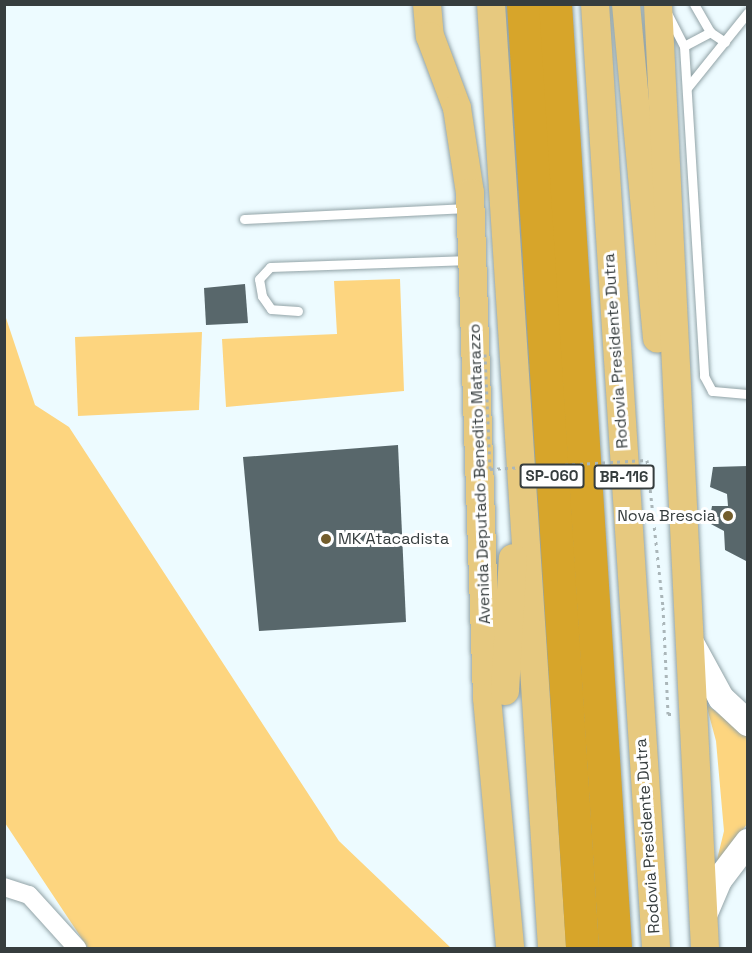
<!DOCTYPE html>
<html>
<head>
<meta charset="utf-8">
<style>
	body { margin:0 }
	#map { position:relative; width:752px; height:953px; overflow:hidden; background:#edfbff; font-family:"Space Grotesk",sans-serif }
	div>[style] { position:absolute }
	.green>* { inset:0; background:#fdd57f }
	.building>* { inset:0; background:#58676b }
	.path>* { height:3px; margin-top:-1.5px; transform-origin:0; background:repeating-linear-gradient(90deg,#aab6b9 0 3px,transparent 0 7.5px) }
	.roads { filter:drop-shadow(0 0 2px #92a3a7) drop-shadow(0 0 2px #92a3a7) }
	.service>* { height:9px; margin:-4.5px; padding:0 4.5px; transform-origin:4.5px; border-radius:4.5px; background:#fff }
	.minor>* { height:18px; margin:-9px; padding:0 9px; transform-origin:9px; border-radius:9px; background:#fff }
	.secondary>* { height:26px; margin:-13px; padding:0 13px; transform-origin:13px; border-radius:13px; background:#fff }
	.primary>* { height:28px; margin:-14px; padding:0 14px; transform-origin:14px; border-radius:14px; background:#e7c97f }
	.motorway>* { height:33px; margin:-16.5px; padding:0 16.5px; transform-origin:16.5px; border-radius:16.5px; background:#d7a52a }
	.path-bridge>* { height:3px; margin-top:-1.5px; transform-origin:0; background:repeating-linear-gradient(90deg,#aab6b9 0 3px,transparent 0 7.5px) }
	.dots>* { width:16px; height:16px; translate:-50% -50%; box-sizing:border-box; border:3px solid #fff; border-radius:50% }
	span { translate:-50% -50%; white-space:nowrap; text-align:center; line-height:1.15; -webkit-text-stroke:6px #fff; paint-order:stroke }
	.shield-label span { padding:2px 4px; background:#fff; border:2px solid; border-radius:4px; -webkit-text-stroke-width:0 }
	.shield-label { font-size:15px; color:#363d3e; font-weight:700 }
	.street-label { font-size:16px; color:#363d3e }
	.poi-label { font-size:16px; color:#363d3e }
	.right { translate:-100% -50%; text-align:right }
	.left { translate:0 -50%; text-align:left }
	.frame { position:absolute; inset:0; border:6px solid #363d3e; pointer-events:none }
</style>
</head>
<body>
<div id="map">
	<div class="green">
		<div style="clip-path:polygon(400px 279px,404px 391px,226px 407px,222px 339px,337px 334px,334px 281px)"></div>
		<div style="clip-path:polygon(4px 312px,35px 405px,69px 427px,339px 841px,451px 948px,88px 948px,5px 823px)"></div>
		<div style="clip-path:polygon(202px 332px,199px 410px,78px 416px,75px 337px)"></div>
		<div style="clip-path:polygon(706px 704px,747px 736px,747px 824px,715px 868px,724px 831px,716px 741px)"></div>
	</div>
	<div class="building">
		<div style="clip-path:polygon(245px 284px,248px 323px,206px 325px,204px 288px)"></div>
		<div style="clip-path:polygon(398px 445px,406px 622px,259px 631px,243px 457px)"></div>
		<div style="clip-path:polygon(748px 466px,748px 562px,725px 550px,724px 531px,709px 523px,712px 506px,728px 506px,727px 494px,710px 487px,713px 467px)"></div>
	</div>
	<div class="path">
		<div style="left:663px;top:607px;width:107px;rotate:87.3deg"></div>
		<div style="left:668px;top:714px;width:5px"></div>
	</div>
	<div class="roads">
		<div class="service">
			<div style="left:694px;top:4px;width:32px;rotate:60deg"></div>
			<div style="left:710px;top:32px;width:18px;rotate:34deg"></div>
			<div style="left:666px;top:11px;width:39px;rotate:63deg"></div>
			<div style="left:684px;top:46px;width:331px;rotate:86.5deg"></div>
			<div style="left:704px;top:376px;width:17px;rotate:62deg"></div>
			<div style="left:712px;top:391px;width:36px;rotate:5deg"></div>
			<div style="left:684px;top:46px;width:30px;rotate:-28deg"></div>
			<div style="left:687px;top:88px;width:97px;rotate:-51.2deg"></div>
			<div style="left:244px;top:219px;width:224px;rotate:-2.8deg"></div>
			<div style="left:298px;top:311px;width:27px;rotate:-176deg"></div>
			<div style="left:271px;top:309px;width:16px;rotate:-125deg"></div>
			<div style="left:262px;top:296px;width:17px;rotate:-100deg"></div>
			<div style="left:259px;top:279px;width:16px;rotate:-47deg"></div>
			<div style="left:270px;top:267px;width:200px;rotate:-2deg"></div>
		</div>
		<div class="minor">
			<div style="left:4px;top:887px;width:26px;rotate:18deg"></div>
			<div style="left:29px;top:895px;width:72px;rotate:47.8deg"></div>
		</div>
		<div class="secondary">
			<div style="left:691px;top:643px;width:63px;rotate:61.4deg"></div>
			<div style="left:721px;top:698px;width:37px;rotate:43deg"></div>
			<div style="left:705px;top:913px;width:36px;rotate:-67deg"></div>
			<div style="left:719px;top:880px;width:48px;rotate:-52.7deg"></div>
		</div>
		<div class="primary">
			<div style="left:427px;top:4px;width:32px;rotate:85deg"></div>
			<div style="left:430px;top:36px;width:77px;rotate:69.4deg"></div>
			<div style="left:457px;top:108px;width:86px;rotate:81.3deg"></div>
			<div style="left:470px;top:193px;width:505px;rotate:88.07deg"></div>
			<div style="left:487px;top:698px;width:251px;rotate:84.7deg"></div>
			<div style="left:491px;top:4px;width:946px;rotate:86.3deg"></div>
			<div style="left:595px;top:4px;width:946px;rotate:86.3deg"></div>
			<div style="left:626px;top:4px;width:336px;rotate:84.7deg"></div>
			<div style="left:658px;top:4px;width:945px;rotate:87.15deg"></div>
			<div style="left:505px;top:691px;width:133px;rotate:-86.6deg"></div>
		</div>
		<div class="motorway">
			<div style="left:523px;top:4px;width:946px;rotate:86.42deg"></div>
			<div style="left:555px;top:4px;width:946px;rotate:86.36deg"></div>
		</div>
	</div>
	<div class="path-bridge">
		<div style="left:485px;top:354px;width:115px;rotate:87.5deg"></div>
		<div style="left:490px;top:469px;width:157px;rotate:-3.3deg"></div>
		<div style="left:647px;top:460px;width:148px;rotate:83.8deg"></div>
	</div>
	<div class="dots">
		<div style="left:728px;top:516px;background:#735d2c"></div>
		<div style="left:326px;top:539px;background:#735d2c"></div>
	</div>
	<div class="shield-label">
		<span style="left:552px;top:476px">SP-060</span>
		<span style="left:624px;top:477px">BR-116</span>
	</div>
	<div class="street-label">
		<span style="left:616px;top:351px;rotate:-94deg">Rodovia Presidente Dutra</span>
		<span style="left:480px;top:474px;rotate:-92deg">Avenida Deputado Benedito Matarazzo</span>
		<span style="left:648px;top:836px;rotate:-94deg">Rodovia Presidente Dutra</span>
	</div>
	<div class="poi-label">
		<span class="right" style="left:716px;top:516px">Nova Brescia</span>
		<span class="left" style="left:338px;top:539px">MK Atacadista</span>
	</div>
	<div class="frame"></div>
</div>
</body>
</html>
